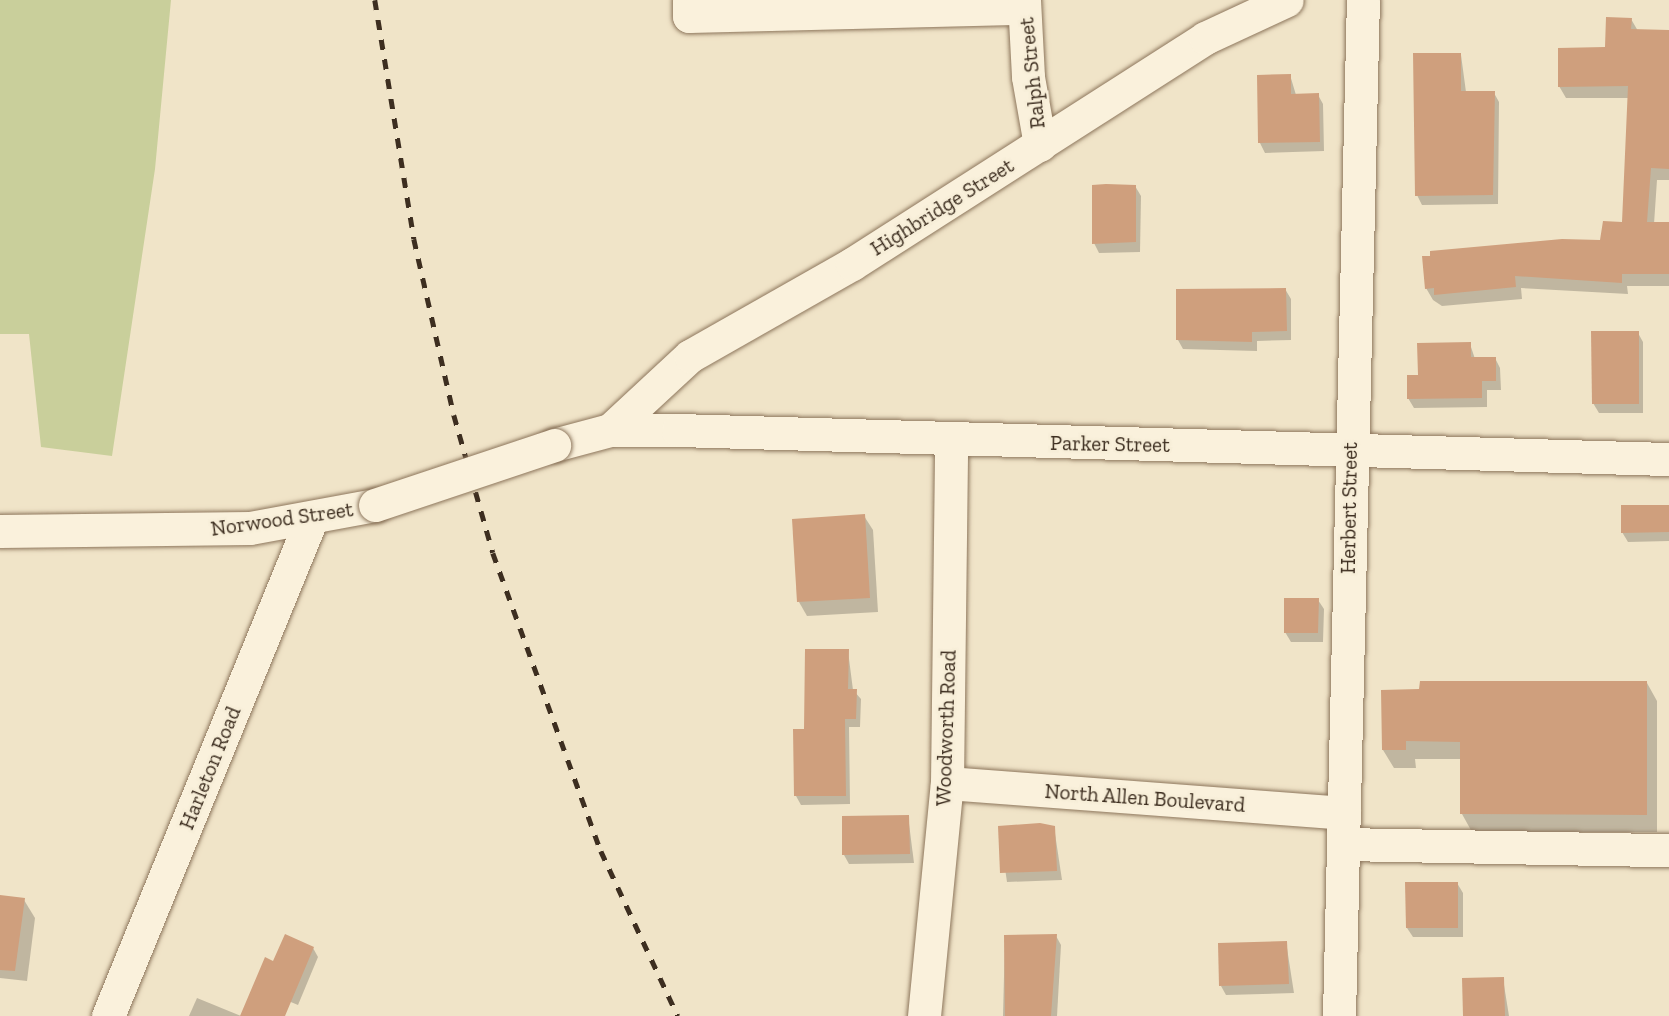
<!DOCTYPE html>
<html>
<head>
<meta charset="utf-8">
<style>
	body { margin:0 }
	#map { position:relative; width:1669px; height:1016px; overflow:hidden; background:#f0e4c8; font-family:"Zilla Slab",serif }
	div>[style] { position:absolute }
	.green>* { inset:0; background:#c9cf9b }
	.shadow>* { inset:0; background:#0003 }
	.building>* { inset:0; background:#cf9f7d }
	.roads { filter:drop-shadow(0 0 2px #8d765c) drop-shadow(0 0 2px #8d765c) }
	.minor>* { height:33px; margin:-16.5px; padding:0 16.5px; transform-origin:16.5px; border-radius:16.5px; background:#faf1dc }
	.tertiary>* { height:33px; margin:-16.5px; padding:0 16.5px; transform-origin:16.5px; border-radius:16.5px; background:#faf1dc }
	.rail>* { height:4.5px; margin-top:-2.25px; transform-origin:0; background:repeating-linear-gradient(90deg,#3d2e20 0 10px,transparent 0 20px) }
	.bridges { filter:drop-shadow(0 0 2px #8d765c) drop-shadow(0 0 2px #8d765c) }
	.tertiary-bridge>* { height:33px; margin:-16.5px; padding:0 16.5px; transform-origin:16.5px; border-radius:16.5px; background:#faf1dc }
	span { translate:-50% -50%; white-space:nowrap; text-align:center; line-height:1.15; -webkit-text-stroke:5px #f7eed8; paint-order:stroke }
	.street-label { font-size:21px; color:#3d2e20 }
</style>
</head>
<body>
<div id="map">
	<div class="green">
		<div style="clip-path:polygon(0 0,171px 0,155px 169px,112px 456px,41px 447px,29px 334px,0 334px)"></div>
	</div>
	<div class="shadow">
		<div style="clip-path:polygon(1631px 19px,1638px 31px,1669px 32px,1669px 180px,1657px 180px,1654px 224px,1669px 224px,1669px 286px,1627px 286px,1628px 294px,1521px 288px,1522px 299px,1442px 306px,1433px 300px,1426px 288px,1601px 242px,1623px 223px,1629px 98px,1566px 98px,1559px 86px,1606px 49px)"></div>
		<div style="clip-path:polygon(1461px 55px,1466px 92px,1494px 93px,1499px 102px,1498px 204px,1422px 205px,1417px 195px)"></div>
		<div style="clip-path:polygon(1290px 75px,1296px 95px,1318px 95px,1323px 104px,1324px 151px,1265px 153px,1260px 143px,1258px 76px)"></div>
		<div style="clip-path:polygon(1135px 186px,1141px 196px,1140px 252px,1099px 253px,1094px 243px)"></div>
		<div style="clip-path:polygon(1285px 289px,1291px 299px,1291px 340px,1257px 341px,1257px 351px,1183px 349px,1178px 340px)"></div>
		<div style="clip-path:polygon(1638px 333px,1643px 342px,1643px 413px,1599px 413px,1593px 403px)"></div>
		<div style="clip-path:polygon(1470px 344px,1475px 359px,1495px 358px,1500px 368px,1501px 390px,1487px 390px,1487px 407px,1414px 408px,1408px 398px,1419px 376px)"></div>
		<div style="clip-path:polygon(1669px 506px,1669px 541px,1628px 542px,1622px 532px)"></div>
		<div style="clip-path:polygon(864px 516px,873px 530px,878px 612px,807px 616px,799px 602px)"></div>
		<div style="clip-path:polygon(1318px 600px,1324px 609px,1323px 642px,1291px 642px,1285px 632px)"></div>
		<div style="clip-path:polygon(848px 651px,853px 690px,861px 699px,860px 727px,849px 727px,850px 804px,801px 805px,796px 796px,795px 731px,806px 731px)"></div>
		<div style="clip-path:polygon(1647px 683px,1657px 701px,1657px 832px,1472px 832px,1462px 814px,1462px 759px,1415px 759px,1416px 768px,1394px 768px,1383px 750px,1383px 692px)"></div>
		<div style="clip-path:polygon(908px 816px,914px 863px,849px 864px,844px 855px)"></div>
		<div style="clip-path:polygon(999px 827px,1054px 827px,1062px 880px,1007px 882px)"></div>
		<div style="clip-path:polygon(1457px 883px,1463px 893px,1463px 937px,1413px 937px,1407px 928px)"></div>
		<div style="clip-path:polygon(0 896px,24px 900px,35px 918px,27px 981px,0 978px)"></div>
		<div style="clip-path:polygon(1005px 936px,1056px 936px,1061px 945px,1057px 1016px,1003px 1016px)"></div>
		<div style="clip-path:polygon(1286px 942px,1294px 993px,1226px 995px,1221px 986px)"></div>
		<div style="clip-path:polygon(313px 948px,318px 957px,298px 1005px,262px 990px,274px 963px)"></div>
		<div style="clip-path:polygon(1503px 979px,1509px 1016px,1464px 1016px)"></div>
		<div style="clip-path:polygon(197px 998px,241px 1016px,189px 1016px)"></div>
	</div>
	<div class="building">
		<div style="clip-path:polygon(1606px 17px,1632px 18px,1631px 29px,1669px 30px,1669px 169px,1651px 168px,1647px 222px,1669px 222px,1669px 274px,1622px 274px,1622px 283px,1515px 276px,1516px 287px,1434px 295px,1434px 288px,1425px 289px,1422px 256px,1430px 256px,1430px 251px,1562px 239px,1600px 240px,1603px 221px,1622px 222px,1628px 86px,1558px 87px,1558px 48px,1605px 47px)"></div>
		<div style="clip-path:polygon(1413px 53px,1461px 53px,1461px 91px,1495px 91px,1493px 195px,1415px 196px)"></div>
		<div style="clip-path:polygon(1291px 74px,1291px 94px,1319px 93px,1320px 142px,1258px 143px,1257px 75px)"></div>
		<div style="clip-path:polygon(1106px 184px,1136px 185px,1136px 242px,1092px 244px,1092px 185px)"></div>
		<div style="clip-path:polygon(1286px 288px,1287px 331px,1252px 332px,1252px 342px,1176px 340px,1176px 289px)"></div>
		<div style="clip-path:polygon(1591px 331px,1639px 331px,1639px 404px,1592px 404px)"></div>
		<div style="clip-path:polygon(1471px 342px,1471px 357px,1496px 357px,1496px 381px,1482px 381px,1482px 398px,1407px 399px,1407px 375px,1418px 375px,1417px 343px)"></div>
		<div style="clip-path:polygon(1621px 505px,1669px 505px,1669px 532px,1621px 533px)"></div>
		<div style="clip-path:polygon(865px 514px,870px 598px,797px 602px,792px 519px)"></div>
		<div style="clip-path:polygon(1284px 598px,1319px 598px,1318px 633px,1284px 633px)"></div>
		<div style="clip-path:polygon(805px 649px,849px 649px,848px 689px,857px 689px,856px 719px,845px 719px,846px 796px,794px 796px,793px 729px,804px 729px)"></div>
		<div style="clip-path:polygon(1420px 681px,1647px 681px,1647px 815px,1460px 814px,1460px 742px,1406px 741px,1406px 750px,1382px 750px,1381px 690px,1419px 689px)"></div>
		<div style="clip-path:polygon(909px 815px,910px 854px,842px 855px,842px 816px)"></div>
		<div style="clip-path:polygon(1040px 823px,1055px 826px,1057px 871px,1000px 873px,998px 826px)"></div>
		<div style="clip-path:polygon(1405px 882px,1458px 882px,1458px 928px,1406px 928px)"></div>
		<div style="clip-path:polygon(0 895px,25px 898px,15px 971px,0 970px)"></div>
		<div style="clip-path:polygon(285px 934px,314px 947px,285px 1016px,240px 1016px,265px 957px,273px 961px)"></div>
		<div style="clip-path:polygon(1057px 934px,1051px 1016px,1005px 1016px,1004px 935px)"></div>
		<div style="clip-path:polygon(1287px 941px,1289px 984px,1219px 986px,1218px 943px)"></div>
		<div style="clip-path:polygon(1504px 977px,1505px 1016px,1463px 1016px,1462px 978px)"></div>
	</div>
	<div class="roads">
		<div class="minor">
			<div style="left:689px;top:0;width:16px;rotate:90deg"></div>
			<div style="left:689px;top:16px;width:335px;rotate:-1.4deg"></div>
			<div style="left:1024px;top:0;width:77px;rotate:87deg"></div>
			<div style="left:1028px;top:77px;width:69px;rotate:80deg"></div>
			<div style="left:610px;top:430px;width:109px;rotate:-42.8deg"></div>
			<div style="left:690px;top:356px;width:186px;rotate:-29.6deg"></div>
			<div style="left:852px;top:264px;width:419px;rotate:-32.6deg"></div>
			<div style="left:1205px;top:38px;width:90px;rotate:-24.9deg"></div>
			<div style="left:947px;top:783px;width:398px;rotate:4.3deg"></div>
			<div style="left:1343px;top:844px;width:326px;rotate:1.1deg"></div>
			<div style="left:108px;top:1016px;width:536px;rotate:-67.74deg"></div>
			<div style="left:924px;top:1016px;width:234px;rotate:-84.4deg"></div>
			<div style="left:947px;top:783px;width:343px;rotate:-89.3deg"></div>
			<div style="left:1339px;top:1016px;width:1016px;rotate:-88.65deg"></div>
		</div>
		<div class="tertiary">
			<div style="left:554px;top:445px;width:58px;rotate:-15deg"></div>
			<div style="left:610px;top:430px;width:68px"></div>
			<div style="left:678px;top:430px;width:991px;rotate:1.68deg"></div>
			<div style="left:0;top:531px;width:250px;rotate:-0.7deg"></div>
			<div style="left:250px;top:528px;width:127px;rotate:-10.4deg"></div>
		</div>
	</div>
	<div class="rail">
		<div style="left:375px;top:0;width:242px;rotate:80.7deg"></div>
		<div style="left:414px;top:239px;width:180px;rotate:77.2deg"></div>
		<div style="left:454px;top:415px;width:143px;rotate:74.2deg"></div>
		<div style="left:493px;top:553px;width:317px;rotate:70.1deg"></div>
		<div style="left:601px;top:851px;width:182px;rotate:65deg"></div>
	</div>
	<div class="bridges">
		<div class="tertiary-bridge">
			<div style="left:375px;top:505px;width:189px;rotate:-18.5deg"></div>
		</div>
	</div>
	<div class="street-label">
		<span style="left:1032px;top:73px;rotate:-96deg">Ralph Street</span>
		<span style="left:942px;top:207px;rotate:-32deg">Highbridge Street</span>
		<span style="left:1110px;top:444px;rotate:1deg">Parker Street</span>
		<span style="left:1349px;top:508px;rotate:-89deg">Herbert Street</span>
		<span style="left:282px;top:519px;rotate:-8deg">Norwood Street</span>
		<span style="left:946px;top:728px;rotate:-88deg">Woodworth Road</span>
		<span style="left:210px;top:768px;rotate:-68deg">Harleton Road</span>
		<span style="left:1145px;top:798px;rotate:4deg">North Allen Boulevard</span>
	</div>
</div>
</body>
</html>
